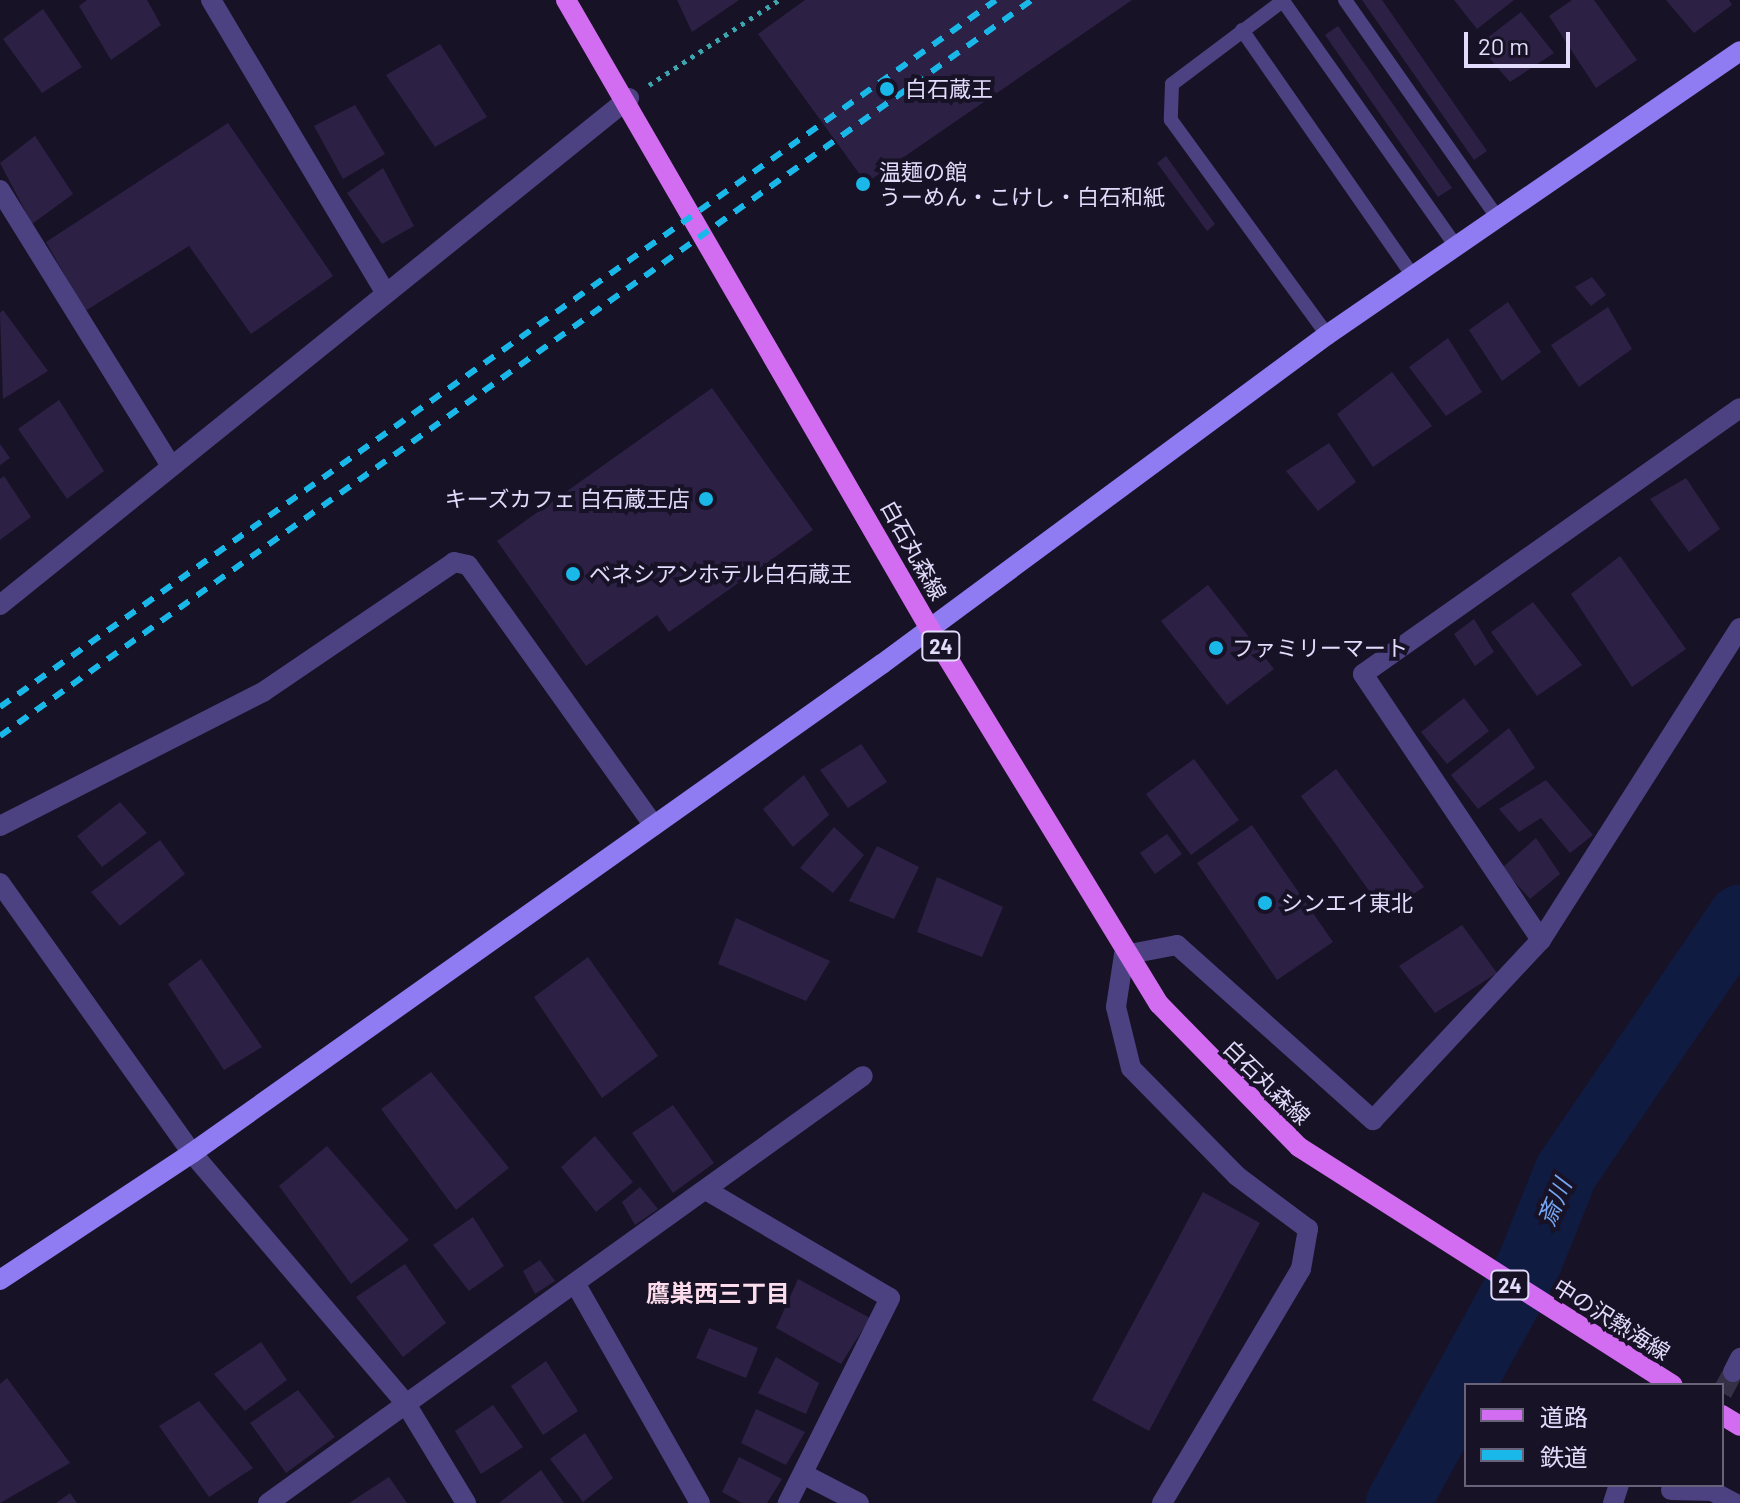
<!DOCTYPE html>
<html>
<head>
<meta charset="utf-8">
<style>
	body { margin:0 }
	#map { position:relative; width:1740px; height:1503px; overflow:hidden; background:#181226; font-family:Barlow,"Noto Sans JP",sans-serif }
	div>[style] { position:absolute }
	.river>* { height:64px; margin:-32px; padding:0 32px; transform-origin:32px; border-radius:32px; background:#101b42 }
	.building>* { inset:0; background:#2d2045 }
	.street-tunnel>* { height:20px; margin-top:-10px; transform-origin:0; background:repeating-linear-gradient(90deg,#363046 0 20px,transparent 0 30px) }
	.path>* { height:5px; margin-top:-2.5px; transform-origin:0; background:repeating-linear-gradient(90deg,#3ca5ae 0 4px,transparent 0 10px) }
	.lane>* { height:14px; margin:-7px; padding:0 7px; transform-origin:7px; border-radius:7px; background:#4d4281 }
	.street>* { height:20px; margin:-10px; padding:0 10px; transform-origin:10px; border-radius:10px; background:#4d4281 }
	.secondary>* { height:20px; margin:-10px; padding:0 10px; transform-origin:10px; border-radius:10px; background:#8f7bf2 }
	.primary>* { height:20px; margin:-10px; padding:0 10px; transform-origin:10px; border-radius:10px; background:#d26df1 }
	.rail>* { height:6px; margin-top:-3px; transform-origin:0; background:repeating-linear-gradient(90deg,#1ab7e9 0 12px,transparent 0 22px) }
	.dots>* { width:22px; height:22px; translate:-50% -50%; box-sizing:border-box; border:4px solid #181226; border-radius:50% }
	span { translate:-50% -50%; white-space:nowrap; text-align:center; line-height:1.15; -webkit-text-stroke:8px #181226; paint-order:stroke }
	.shield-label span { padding:2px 6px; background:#181226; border:2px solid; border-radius:6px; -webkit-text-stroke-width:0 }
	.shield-label { font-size:20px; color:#e3dbfb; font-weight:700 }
	.poi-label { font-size:22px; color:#e3dbfb }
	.left { translate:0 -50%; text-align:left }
	.right { translate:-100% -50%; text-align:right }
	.street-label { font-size:22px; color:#e3dbfb }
	.water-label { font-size:24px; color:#73a5f1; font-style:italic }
	.neighbourhood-label { font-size:24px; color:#fcddec; font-weight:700 }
	.legend { position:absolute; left:1464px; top:1383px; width:260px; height:104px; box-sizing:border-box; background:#181226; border:2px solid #69627b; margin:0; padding:10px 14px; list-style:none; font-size:24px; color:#e3dbfb }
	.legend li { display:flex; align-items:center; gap:16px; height:40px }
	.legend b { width:40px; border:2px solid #69627b }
	.scale { position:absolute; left:1464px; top:32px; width:106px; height:36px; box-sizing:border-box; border:4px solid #e3dbfb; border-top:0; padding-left:10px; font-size:24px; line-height:28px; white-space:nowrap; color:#e3dbfb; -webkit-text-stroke:6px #181226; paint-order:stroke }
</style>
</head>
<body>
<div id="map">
	<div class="river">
		<div style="left:1398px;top:1503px;width:269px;rotate:-61.2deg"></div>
		<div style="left:1528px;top:1267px;width:102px;rotate:-68.2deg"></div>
		<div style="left:1566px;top:1172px;width:309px;rotate:-55.7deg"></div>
	</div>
	<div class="building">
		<div style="clip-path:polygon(87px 0,147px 0,161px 25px,111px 60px,79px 6px)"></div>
		<div style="clip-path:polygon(677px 0,739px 0,692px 32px)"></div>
		<div style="clip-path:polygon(805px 0,1132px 0,866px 183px,758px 34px)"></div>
		<div style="clip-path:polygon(1362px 0,1382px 0,1487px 151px,1474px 160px)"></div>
		<div style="clip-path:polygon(1454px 0,1514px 0,1477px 29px)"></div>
		<div style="clip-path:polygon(1572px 0,1594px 0,1637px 60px,1596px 88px,1549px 16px)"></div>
		<div style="clip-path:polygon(1666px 0,1729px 0,1732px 5px,1694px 33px)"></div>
		<div style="clip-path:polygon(43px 9px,82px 67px,42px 93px,3px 39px)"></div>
		<div style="clip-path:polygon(1521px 12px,1554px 53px,1510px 82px,1478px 45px)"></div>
		<div style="clip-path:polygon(1338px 26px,1452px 188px,1438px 197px,1325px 35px)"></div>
		<div style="clip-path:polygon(440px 44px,487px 117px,435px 147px,386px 75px)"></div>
		<div style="clip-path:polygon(355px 105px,385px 154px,343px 179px,314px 126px)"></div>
		<div style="clip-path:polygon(228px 123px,333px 276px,251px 334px,189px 246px,85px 311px,46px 242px)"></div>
		<div style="clip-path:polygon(35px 136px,73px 194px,32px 224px,0 163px)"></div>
		<div style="clip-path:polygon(1166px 156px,1215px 224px,1207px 231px,1157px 163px)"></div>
		<div style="clip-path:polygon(383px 168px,414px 226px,382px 244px,347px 193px)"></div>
		<div style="clip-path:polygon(1592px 277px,1606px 295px,1591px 306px,1575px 287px)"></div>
		<div style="clip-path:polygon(1508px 302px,1541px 352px,1502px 381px,1469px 330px)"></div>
		<div style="clip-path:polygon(1608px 307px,1632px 349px,1579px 387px,1551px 345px)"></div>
		<div style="clip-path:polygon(3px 310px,48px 371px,3px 399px,0 313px)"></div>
		<div style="clip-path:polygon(1448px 338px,1482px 392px,1446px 416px,1409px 367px)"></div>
		<div style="clip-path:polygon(1392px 372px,1432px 426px,1373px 467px,1337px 414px)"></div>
		<div style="clip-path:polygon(712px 388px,813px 530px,669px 632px,657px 615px,586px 666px,497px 541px)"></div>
		<div style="clip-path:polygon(59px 400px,104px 471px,67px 499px,18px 429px)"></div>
		<div style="clip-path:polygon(1329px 443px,1356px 482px,1318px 511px,1286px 471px)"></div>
		<div style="clip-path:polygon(0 444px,10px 458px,0 465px)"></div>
		<div style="clip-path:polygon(4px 476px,31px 517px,0 540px,0 479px)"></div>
		<div style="clip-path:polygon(1686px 478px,1720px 529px,1689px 552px,1650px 499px)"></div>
		<div style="clip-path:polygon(1620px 556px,1686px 649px,1632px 687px,1571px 594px)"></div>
		<div style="clip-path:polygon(1208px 585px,1274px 669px,1227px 705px,1161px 621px)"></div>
		<div style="clip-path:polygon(1533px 602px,1582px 665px,1537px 696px,1491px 632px)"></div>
		<div style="clip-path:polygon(1474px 619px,1494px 652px,1475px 666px,1454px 634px)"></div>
		<div style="clip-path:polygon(1464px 698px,1489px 731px,1447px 764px,1421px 732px)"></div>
		<div style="clip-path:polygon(1509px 728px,1535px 768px,1478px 809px,1451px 775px)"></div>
		<div style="clip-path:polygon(861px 744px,887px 782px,848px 808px,820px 770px)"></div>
		<div style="clip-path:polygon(1194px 759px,1239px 820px,1191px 855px,1146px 794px)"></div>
		<div style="clip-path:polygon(1336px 769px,1424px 887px,1385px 913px,1301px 796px)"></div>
		<div style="clip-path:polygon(804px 775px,829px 815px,793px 847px,763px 809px)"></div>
		<div style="clip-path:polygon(1546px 780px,1593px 835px,1570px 853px,1541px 818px,1519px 832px,1499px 809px)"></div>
		<div style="clip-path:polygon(120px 802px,147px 833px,102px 867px,77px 836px)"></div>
		<div style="clip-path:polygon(1252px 825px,1333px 942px,1277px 980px,1197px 863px)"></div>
		<div style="clip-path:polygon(834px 827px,864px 855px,833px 893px,800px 868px)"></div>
		<div style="clip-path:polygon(1167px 834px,1182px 854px,1155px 874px,1140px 853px)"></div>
		<div style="clip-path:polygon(1536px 838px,1560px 874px,1530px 899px,1502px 868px)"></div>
		<div style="clip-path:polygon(160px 840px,185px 874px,120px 926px,91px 892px)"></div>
		<div style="clip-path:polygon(877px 846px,919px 867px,894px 919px,849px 901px)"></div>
		<div style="clip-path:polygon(937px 877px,1003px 907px,982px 957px,917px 932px)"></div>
		<div style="clip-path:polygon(736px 918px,830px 961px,806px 1001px,718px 964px)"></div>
		<div style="clip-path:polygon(1462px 925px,1497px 973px,1435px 1013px,1399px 966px)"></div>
		<div style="clip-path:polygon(588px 957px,658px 1056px,602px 1098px,534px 997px)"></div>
		<div style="clip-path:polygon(201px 959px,262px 1047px,224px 1070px,168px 984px)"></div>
		<div style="clip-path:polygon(431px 1072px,509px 1168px,456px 1210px,381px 1109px)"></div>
		<div style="clip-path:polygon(673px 1105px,714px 1163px,673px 1193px,632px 1133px)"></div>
		<div style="clip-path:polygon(595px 1136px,633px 1182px,596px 1212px,561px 1167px)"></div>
		<div style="clip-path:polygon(327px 1146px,409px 1240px,351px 1284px,279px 1186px)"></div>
		<div style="clip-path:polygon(640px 1187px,658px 1209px,635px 1225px,622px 1202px)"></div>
		<div style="clip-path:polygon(1203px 1192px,1260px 1223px,1149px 1431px,1092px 1400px)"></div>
		<div style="clip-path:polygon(473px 1217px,504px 1266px,469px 1291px,433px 1245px)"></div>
		<div style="clip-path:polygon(540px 1260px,555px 1281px,535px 1294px,523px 1271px)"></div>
		<div style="clip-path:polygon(405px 1264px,446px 1323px,403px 1357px,356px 1297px)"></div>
		<div style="clip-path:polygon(798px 1279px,870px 1318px,841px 1364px,776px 1328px)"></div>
		<div style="clip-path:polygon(709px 1328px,758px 1348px,746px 1378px,696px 1358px)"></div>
		<div style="clip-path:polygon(261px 1342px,287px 1380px,245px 1411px,214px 1374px)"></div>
		<div style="clip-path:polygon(776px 1357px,819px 1383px,806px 1414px,758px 1393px)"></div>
		<div style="clip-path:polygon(546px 1361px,578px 1411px,543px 1435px,511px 1386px)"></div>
		<div style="clip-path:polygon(7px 1378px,70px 1463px,0 1503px,0 1384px)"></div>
		<div style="clip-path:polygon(298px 1390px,335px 1437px,286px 1473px,250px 1423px)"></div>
		<div style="clip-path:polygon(199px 1401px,253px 1468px,209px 1497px,159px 1426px)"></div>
		<div style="clip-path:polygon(493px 1405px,523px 1447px,481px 1474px,455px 1431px)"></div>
		<div style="clip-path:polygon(756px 1409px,805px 1432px,786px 1465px,741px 1443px)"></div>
		<div style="clip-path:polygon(585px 1433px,613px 1478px,583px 1502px,550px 1459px)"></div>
		<div style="clip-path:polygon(739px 1457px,782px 1479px,767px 1503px,742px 1503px,722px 1492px)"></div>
		<div style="clip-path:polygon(541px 1470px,564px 1503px,499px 1503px)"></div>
		<div style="clip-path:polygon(389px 1477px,407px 1503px,349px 1503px)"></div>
		<div style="clip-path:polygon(70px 1493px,77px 1503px,56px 1503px)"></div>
	</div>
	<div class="street-tunnel">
		<div style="left:1722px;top:1393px;width:24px;rotate:-62deg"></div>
	</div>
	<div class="path">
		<div style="left:649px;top:85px;width:155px;rotate:-33.2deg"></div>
	</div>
	<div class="lane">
		<div style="left:1284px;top:0;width:140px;rotate:143.1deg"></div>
		<div style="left:1172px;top:84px;width:36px;rotate:92deg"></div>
		<div style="left:1171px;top:120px;width:266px;rotate:54deg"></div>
		<div style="left:1345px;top:0;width:264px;rotate:55deg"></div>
		<div style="left:1283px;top:1px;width:300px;rotate:54.8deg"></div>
		<div style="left:1242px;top:30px;width:298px;rotate:55.2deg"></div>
	</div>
	<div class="street">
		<div style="left:211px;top:0;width:340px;rotate:59.2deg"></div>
		<div style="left:0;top:190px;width:322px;rotate:58.2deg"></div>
		<div style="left:0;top:605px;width:808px;rotate:-38.87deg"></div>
		<div style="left:0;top:826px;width:295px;rotate:-27deg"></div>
		<div style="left:263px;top:692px;width:231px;rotate:-34.2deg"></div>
		<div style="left:454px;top:562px;width:14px;rotate:12deg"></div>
		<div style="left:468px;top:565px;width:320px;rotate:54.5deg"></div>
		<div style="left:0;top:883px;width:331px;rotate:54.6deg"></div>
		<div style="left:192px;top:1153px;width:330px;rotate:49.5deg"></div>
		<div style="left:406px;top:1404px;width:116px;rotate:58.8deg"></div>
		<div style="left:1541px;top:940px;width:320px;rotate:-123.8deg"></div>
		<div style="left:1363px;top:674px;width:461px;rotate:-35.2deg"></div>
		<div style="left:706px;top:1190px;width:213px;rotate:30.4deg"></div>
		<div style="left:890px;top:1298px;width:229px;rotate:116.5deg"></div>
		<div style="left:575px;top:1283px;width:253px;rotate:60.4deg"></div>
		<div style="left:1733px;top:1372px;width:16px;rotate:-63deg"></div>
		<div style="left:803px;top:1474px;width:63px;rotate:27.4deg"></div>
		<div style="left:1671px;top:1490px;width:41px;rotate:1.4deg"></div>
		<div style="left:1712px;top:1491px;width:26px;rotate:28deg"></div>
		<div style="left:268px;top:1503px;width:732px;rotate:-35.67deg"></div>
		<div style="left:1162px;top:1503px;width:272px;rotate:-59.3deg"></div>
		<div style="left:1301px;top:1269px;width:41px;rotate:-80.1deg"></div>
		<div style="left:1308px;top:1229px;width:89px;rotate:-143.3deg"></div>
		<div style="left:1237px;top:1176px;width:151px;rotate:-134.5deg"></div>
		<div style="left:1131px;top:1068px;width:63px;rotate:-103.8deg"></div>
		<div style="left:1116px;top:1007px;width:53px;rotate:-81.3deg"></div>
		<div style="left:1124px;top:955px;width:54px;rotate:-10.7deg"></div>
		<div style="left:1177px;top:945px;width:263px;rotate:41.8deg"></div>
		<div style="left:1373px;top:1120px;width:246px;rotate:-47deg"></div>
		<div style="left:1541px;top:940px;width:370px;rotate:-57.5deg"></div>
		<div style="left:1613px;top:1503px;width:19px;rotate:-72deg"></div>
	</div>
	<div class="secondary">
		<div style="left:0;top:1280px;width:230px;rotate:-33.5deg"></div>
		<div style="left:192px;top:1153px;width:846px;rotate:-35.33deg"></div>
		<div style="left:882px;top:664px;width:553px;rotate:-36.48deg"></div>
		<div style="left:1327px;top:335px;width:501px;rotate:-34.51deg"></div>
	</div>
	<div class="primary">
		<div style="left:566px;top:0;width:727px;rotate:59.94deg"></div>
		<div style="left:930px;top:629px;width:439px;rotate:58.6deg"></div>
		<div style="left:1159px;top:1004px;width:200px;rotate:45.6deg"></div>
		<div style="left:1299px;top:1147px;width:443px;rotate:32.5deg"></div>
		<div style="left:1722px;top:1415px;width:21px;rotate:31deg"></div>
	</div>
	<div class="rail">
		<div style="left:0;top:707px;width:1221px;rotate:-35.37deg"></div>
		<div style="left:0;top:736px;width:1268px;rotate:-35.5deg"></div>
	</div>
	<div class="dots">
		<div style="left:887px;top:89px;background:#1ab7e9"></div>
		<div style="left:863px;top:184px;background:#1ab7e9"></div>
		<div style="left:706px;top:499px;background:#1ab7e9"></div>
		<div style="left:573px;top:574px;background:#1ab7e9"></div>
		<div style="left:1216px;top:648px;background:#1ab7e9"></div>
		<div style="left:1265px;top:903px;background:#1ab7e9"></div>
	</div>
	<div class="shield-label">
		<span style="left:941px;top:646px">24</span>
		<span style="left:1510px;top:1285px">24</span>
	</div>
	<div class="poi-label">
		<span class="left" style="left:905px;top:89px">白石蔵王</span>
		<span class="left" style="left:879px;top:184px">温麺の館<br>うーめん・こけし・白石和紙</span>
		<span class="right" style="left:690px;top:499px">キーズカフェ 白石蔵王店</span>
		<span class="left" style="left:589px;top:574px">ベネシアンホテル白石蔵王</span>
		<span class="left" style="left:1232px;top:648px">ファミリーマート</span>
		<span class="left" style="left:1281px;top:903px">シンエイ東北</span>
	</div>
	<div class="street-label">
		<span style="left:914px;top:550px;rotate:61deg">白石丸森線</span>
		<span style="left:1267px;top:1082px;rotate:44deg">白石丸森線</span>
		<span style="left:1612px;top:1319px;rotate:32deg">中の沢熱海線</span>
	</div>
	<div class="water-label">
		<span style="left:1554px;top:1202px;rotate:-67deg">斎川</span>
	</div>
	<div class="neighbourhood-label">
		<span style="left:718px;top:1293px">鷹巣西三丁目</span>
	</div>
	<ul class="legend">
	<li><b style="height:10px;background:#d26df1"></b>道路</li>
	<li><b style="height:10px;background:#1ab7e9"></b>鉄道</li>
	</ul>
	<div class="scale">20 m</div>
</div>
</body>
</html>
